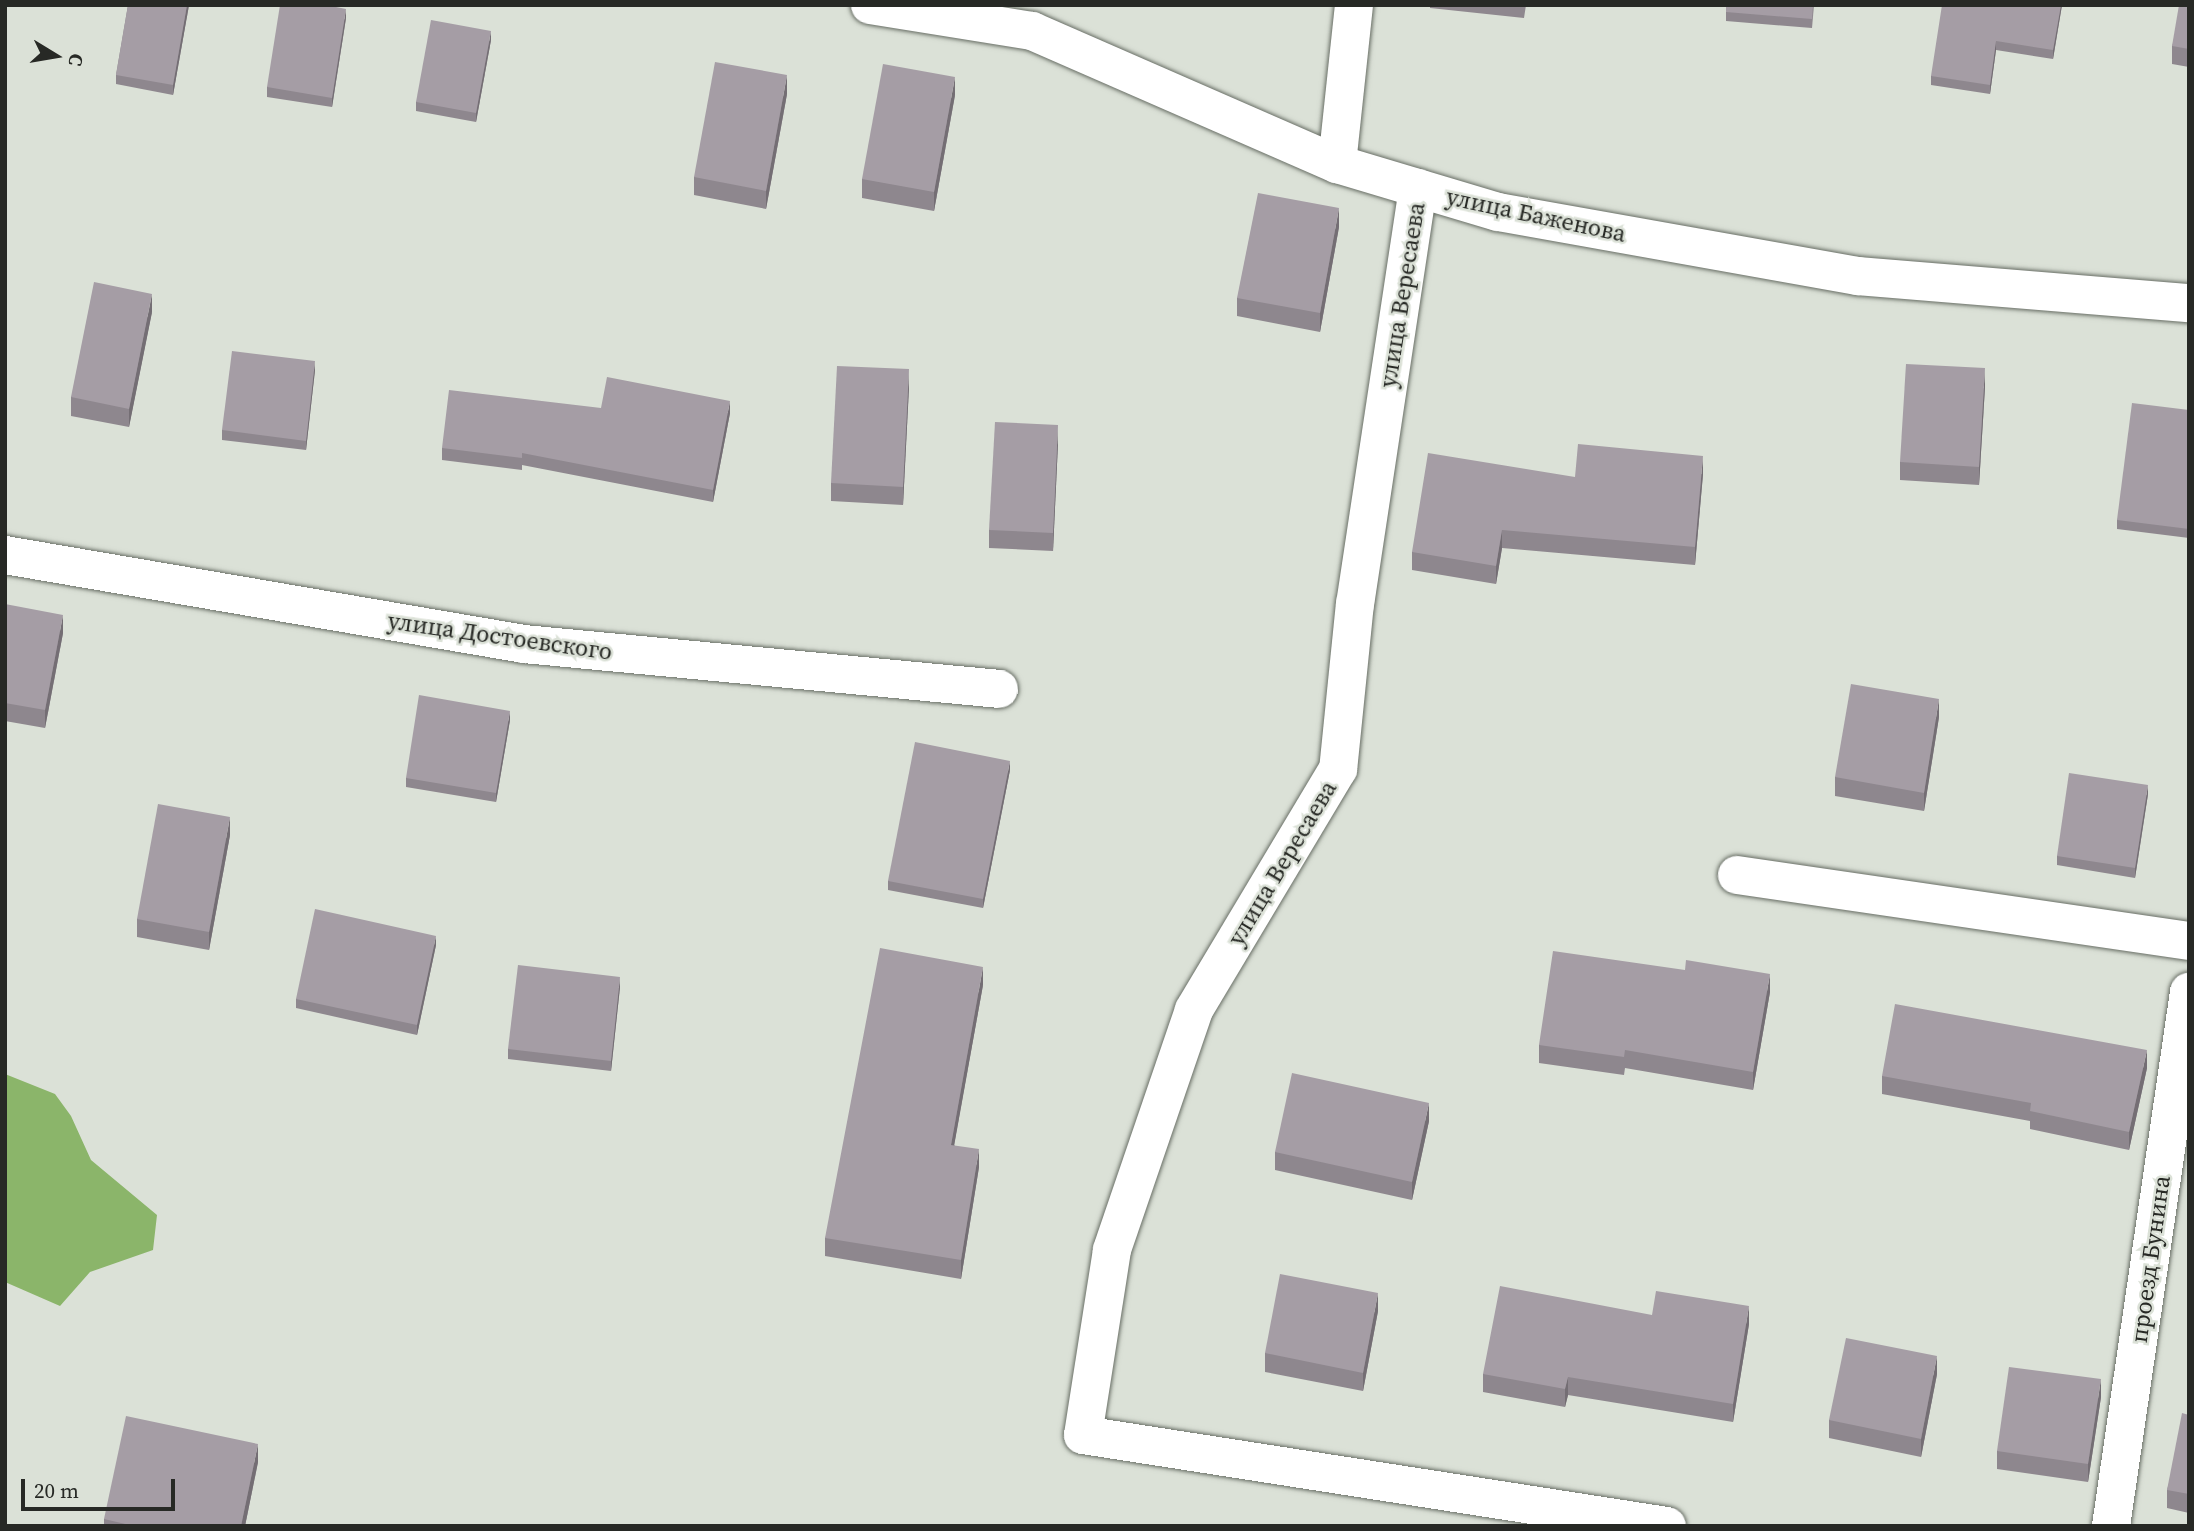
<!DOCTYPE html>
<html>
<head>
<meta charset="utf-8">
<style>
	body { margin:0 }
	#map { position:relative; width:2194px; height:1531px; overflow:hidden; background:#dbe1d7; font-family:"Source Serif 4",serif }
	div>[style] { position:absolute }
	.water>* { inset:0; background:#8bb56a }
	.roads { filter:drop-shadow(0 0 2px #686e65) drop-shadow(0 0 2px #686e65) }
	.minor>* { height:38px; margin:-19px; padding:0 19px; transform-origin:19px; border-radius:19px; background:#fff }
	.wall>* { inset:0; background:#8e878e }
	.shaded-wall>* { inset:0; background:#746e74 }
	.building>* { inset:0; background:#a59da5 }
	span { translate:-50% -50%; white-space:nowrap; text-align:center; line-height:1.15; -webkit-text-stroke:5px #dbe1d7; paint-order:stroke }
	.street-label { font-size:24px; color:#272925 }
	.frame { position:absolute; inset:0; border:7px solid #272925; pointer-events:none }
	.north { position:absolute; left:21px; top:21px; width:70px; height:70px; -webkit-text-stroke:5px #dbe1d7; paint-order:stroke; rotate:101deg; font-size:19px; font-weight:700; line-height:28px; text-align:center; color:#272925 }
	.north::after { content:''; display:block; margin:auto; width:24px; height:32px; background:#272925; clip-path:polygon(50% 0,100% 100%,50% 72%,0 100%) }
	.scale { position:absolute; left:21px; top:1479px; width:154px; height:32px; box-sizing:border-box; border:4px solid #272925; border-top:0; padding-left:9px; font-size:21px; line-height:24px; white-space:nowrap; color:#272925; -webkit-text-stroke:5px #dbe1d7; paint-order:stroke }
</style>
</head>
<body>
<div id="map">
	<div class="water">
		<div style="clip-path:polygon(5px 1074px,55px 1094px,71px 1116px,91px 1160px,157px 1215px,153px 1250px,90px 1272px,60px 1306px,5px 1282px)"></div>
	</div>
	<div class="roads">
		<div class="minor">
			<div style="left:870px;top:5px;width:164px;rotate:9.1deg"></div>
			<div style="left:1032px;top:31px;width:333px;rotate:23.6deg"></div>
			<div style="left:1337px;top:164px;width:168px;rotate:16.6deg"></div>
			<div style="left:1498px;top:212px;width:366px;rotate:10.1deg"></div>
			<div style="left:1858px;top:276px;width:332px;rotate:4.7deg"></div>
			<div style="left:1337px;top:164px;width:160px;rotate:-83.9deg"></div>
			<div style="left:1418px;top:188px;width:420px;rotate:98.6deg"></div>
			<div style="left:1355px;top:603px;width:167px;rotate:95.8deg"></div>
			<div style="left:1338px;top:769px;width:281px;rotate:120.9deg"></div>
			<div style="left:1194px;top:1010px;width:254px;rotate:108.9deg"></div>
			<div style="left:1112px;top:1250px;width:187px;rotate:98.9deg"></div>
			<div style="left:1083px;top:1435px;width:591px;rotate:8.86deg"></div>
			<div style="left:5px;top:555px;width:527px;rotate:9.73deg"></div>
			<div style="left:524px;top:644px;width:477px;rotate:5.4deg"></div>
			<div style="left:1737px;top:875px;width:457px;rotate:8.3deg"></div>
			<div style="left:2111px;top:1526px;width:540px;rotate:-81.69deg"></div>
		</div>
	</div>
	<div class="wall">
		<div style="clip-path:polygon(128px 5px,189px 5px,173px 95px,116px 84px,116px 75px)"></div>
		<div style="clip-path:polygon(1430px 5px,1526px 5px,1524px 18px,1430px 8px)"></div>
		<div style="clip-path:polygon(1726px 5px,1814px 5px,1812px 28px,1726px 21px)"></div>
		<div style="clip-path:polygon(2062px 5px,2053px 59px,1996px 50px,1990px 94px,1931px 85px,1931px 76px)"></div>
		<div style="clip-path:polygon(2189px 5px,2189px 67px,2172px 64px,2172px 46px)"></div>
		<div style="clip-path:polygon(346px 18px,332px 107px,267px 97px,267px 87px)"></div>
		<div style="clip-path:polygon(491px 40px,476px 122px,416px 111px,416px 102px)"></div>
		<div style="clip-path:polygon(787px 94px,766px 209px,694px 195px,694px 177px)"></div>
		<div style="clip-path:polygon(955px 95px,934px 211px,862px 198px,862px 179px)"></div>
		<div style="clip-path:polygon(1339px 227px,1320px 332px,1237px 316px,1237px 298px)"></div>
		<div style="clip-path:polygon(152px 312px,129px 427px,71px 416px,71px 397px)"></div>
		<div style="clip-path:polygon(315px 370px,306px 450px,222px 440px,222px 430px)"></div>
		<div style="clip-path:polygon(909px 387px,903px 505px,831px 501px,831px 483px)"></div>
		<div style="clip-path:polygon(1985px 387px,1979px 485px,1900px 480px,1900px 462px)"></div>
		<div style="clip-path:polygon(601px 408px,730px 413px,713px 502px,522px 465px,522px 470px,442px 460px,442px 448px)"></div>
		<div style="clip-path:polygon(2189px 410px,2189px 538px,2117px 529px,2117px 520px)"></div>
		<div style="clip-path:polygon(1058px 443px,1053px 551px,989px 548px,989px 530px)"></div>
		<div style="clip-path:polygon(1703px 474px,1695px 565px,1502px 548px,1496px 584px,1412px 570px,1412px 552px,1575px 477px)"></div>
		<div style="clip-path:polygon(5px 604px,63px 633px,45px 728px,5px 721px)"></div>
		<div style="clip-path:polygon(1939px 717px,1924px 811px,1835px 796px,1835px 777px)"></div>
		<div style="clip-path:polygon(510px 720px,496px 802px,406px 787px,406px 778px)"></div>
		<div style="clip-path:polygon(1010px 770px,983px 908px,888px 890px,888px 881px)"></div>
		<div style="clip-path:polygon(2148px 794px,2135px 878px,2057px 865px,2057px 856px)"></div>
		<div style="clip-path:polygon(230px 835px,209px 950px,137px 937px,137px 919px)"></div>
		<div style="clip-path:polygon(436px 945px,417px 1035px,296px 1008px,296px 999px)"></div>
		<div style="clip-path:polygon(1685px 970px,1770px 992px,1753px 1090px,1625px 1068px,1624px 1075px,1539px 1063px,1539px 1045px)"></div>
		<div style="clip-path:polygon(983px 985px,954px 1145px,979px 1167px,961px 1279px,825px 1256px,825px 1238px)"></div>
		<div style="clip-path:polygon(620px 987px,611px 1071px,508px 1059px,508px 1049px)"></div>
		<div style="clip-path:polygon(2147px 1068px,2129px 1150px,2030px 1129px,2030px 1121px,1882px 1094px,1882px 1076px)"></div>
		<div style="clip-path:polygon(1429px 1121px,1412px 1200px,1275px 1170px,1275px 1152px)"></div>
		<div style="clip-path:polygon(1378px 1311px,1363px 1391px,1265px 1372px,1265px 1353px)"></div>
		<div style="clip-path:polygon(1652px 1315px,1749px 1324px,1733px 1422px,1568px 1395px,1565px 1407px,1483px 1392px,1483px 1374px)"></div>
		<div style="clip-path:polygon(1937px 1374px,1921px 1457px,1829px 1438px,1829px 1420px)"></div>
		<div style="clip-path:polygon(2101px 1397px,2088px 1482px,1997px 1469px,1997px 1451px)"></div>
		<div style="clip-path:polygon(2189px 1415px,2189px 1513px,2167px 1508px,2167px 1490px)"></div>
		<div style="clip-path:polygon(258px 1462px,245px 1526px,104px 1526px,104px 1519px)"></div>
	</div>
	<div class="shaded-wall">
		<div style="clip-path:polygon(187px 5px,189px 5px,173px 95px,173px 85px)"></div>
		<div style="clip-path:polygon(2061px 5px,2062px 5px,2053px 59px,2053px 50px)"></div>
		<div style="clip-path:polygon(346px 9px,346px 18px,332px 107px,332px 98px)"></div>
		<div style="clip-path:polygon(491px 31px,491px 40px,476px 122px,476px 113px)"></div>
		<div style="clip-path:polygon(1996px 41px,1996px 50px,1990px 94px,1990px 85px)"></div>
		<div style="clip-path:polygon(787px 75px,787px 94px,766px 209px,766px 191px)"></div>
		<div style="clip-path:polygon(955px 77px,955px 95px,934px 211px,934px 192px)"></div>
		<div style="clip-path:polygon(1339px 208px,1339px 227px,1320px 332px,1320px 313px)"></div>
		<div style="clip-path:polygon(152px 294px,152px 312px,129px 427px,129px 409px)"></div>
		<div style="clip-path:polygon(315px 361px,315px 370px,306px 450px,306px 441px)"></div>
		<div style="clip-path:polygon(1985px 368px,1985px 387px,1979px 485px,1979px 467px)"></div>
		<div style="clip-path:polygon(909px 369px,909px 387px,903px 505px,903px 487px)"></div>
		<div style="clip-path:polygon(730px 401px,730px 413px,713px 502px,713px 490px)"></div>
		<div style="clip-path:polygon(1058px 425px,1058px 443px,1053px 551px,1053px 533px)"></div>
		<div style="clip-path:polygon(1703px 456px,1703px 474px,1695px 565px,1695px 547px)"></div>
		<div style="clip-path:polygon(1502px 530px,1502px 548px,1496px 584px,1496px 566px)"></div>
		<div style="clip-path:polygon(63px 615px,63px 633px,45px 728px,45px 710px)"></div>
		<div style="clip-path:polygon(1939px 699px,1939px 717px,1924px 811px,1924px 793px)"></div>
		<div style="clip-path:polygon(510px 711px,510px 720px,496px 802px,496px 793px)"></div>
		<div style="clip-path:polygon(1010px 761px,1010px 770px,983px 908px,983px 899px)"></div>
		<div style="clip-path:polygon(2148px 785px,2148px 794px,2135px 878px,2135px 868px)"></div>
		<div style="clip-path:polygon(230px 817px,230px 835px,209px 950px,209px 932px)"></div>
		<div style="clip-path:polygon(436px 936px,436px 945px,417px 1035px,417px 1025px)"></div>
		<div style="clip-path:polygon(983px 967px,983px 985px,951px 1163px,951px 1145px)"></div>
		<div style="clip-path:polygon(1770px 974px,1770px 992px,1753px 1090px,1753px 1072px)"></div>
		<div style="clip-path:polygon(620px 977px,620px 987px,611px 1071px,611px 1061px)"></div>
		<div style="clip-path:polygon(2147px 1050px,2147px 1068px,2129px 1150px,2129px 1132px)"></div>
		<div style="clip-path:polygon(1429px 1103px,1429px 1121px,1412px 1200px,1412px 1182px)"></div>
		<div style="clip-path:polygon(979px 1149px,979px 1167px,961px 1279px,961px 1260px)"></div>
		<div style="clip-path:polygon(1378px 1293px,1378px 1311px,1363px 1391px,1363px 1373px)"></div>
		<div style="clip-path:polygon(1749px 1306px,1749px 1324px,1733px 1422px,1733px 1404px)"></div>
		<div style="clip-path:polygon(1937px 1356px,1937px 1374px,1921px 1457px,1921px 1439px)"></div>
		<div style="clip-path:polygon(1568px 1377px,1568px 1395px,1565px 1407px,1565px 1389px)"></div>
		<div style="clip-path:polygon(2101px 1379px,2101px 1397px,2088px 1482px,2088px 1464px)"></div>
		<div style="clip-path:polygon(258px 1444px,258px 1462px,245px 1526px,241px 1526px)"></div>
	</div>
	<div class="building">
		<div style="clip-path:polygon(128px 5px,187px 5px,173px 85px,116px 75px)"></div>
		<div style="clip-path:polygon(280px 5px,326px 5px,346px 9px,332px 98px,267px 87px)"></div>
		<div style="clip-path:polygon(1726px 5px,1813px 5px,1812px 19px,1726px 12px)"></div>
		<div style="clip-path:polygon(1942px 5px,2061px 5px,2053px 50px,1996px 41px,1990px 85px,1931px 76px)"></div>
		<div style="clip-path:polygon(2179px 5px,2189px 5px,2189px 49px,2172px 46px)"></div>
		<div style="clip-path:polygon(431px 20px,491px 31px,476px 113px,416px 102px)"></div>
		<div style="clip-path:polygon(715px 62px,787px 75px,766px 191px,694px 177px)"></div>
		<div style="clip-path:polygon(883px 64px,955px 77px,934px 192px,862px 179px)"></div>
		<div style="clip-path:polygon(1258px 193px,1339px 208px,1320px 313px,1237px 298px)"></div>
		<div style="clip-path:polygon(94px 282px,152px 294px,129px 409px,71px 397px)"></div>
		<div style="clip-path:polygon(232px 351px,315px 361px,306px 441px,222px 430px)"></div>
		<div style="clip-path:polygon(1906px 364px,1985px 368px,1979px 467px,1900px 462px)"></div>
		<div style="clip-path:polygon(837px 366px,909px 369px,903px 487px,831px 483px)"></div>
		<div style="clip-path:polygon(607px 377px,730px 401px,713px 490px,522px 453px,522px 458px,442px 448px,449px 390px,601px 408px)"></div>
		<div style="clip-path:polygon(2132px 403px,2189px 410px,2189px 529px,2117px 520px)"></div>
		<div style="clip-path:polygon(995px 422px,1058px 425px,1053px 533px,989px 530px)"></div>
		<div style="clip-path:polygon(1578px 444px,1703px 456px,1695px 547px,1502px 530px,1496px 566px,1412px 552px,1428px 453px,1575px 477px)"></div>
		<div style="clip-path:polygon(5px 604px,63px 615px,45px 710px,5px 703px)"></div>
		<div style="clip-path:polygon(1851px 684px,1939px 699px,1924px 793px,1835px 777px)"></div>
		<div style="clip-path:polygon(419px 695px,510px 711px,496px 793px,406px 778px)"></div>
		<div style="clip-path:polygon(915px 742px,1010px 761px,983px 899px,888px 881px)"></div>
		<div style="clip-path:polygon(2069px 773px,2148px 785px,2135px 868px,2057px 856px)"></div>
		<div style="clip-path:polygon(158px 804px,230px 817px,209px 932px,137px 919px)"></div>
		<div style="clip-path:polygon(315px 909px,436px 936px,417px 1025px,296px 999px)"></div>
		<div style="clip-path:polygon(880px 948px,983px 967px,951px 1145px,979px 1149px,961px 1260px,825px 1238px)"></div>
		<div style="clip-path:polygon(1553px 951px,1685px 970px,1686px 960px,1770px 974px,1753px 1072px,1625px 1050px,1624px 1057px,1539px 1045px)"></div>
		<div style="clip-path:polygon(518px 965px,620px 977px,611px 1061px,508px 1049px)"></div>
		<div style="clip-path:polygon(1895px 1004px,2147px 1050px,2129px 1132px,2030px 1111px,2031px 1103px,1882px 1076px)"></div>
		<div style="clip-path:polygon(1292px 1073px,1429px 1103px,1412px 1182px,1275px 1152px)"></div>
		<div style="clip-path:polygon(1280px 1274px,1378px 1293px,1363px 1373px,1265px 1353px)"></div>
		<div style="clip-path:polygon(1500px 1286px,1652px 1315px,1656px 1291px,1749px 1306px,1733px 1404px,1568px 1377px,1565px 1389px,1483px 1374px)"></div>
		<div style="clip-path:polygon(1846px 1338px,1937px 1356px,1921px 1439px,1829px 1420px)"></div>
		<div style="clip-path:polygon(2009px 1367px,2101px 1379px,2088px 1464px,1997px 1451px)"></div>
		<div style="clip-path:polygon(2182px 1413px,2189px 1415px,2189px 1494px,2167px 1490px)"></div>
		<div style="clip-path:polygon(126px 1416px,258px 1444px,241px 1526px,134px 1526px,104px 1519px)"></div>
	</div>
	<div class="street-label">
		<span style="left:1536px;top:215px;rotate:12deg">улица Баженова</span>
		<span style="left:1402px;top:295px;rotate:-81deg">улица Вересаева</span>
		<span style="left:500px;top:636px;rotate:8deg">улица Достоевского</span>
		<span style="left:1282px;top:863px;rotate:-59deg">улица Вересаева</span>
		<span style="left:2150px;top:1259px;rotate:-82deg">проезд Бунина</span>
	</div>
	<div class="frame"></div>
	<div class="north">С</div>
	<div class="scale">20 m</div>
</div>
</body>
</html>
